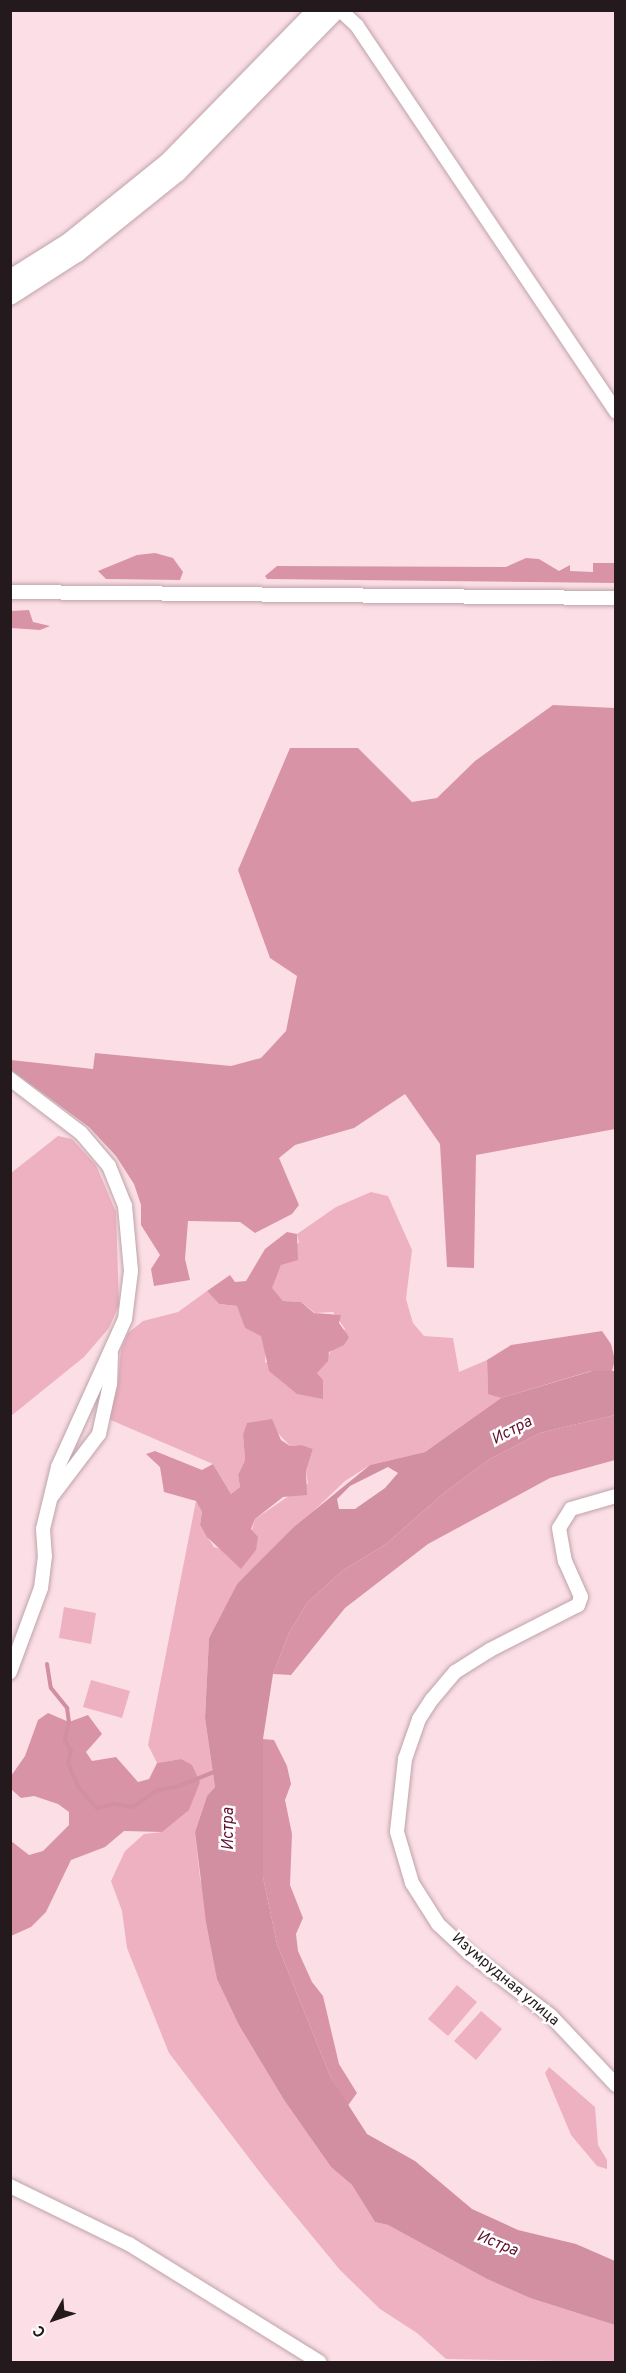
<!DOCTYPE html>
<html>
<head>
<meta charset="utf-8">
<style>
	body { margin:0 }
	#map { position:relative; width:626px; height:2373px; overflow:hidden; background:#fcdfe6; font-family:Overpass,sans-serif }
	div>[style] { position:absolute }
	.green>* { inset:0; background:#eeb1c1 }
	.forest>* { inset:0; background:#d894a6 }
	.water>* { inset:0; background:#d28fa1 }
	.stream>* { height:4px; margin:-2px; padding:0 2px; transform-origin:2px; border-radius:2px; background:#d28fa1 }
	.roads { filter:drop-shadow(0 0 2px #bea3a9) drop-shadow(0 0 2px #bea3a9) }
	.minor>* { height:14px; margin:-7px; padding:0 7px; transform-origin:7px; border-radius:7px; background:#fff }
	.major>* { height:18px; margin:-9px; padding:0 9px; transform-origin:9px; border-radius:9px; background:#fff }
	span { translate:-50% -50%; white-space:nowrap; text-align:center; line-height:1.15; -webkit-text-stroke:5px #fff; paint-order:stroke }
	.street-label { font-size:15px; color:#241a1d }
	.water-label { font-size:16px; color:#5f0f30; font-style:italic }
	.frame { position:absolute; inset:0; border:12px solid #241a1d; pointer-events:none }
	.north { position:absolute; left:24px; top:2289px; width:60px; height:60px; -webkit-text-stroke:4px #fff; paint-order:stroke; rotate:230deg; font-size:16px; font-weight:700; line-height:24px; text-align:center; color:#241a1d }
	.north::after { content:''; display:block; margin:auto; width:21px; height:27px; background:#241a1d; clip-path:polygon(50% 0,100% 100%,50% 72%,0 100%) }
</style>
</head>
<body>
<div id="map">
	<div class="green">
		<div style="clip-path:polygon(58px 1136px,72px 1139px,96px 1165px,116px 1212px,119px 1305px,109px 1328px,84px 1357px,11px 1416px,11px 1173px)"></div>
		<div style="clip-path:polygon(371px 1192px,388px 1196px,412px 1250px,406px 1299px,413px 1323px,424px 1336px,453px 1338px,459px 1372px,487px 1360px,488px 1393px,501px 1398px,425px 1452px,370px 1465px,345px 1481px,237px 1584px,209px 1638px,205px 1718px,215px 1787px,207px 1796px,195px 1832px,200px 1878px,240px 2027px,284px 2100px,331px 2167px,352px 2185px,375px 2222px,388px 2225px,487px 2279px,530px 2298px,615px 2325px,615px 2362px,446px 2359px,417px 2333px,380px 2309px,340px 2270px,265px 2179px,169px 2053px,127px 1948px,122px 1911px,111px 1881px,125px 1851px,144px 1834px,162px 1832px,181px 1759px,157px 1763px,148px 1745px,196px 1501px,202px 1512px,200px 1525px,214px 1547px,225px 1550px,241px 1568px,255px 1519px,308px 1483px,306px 1471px,313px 1449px,302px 1445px,290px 1446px,275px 1430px,243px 1435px,245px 1460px,238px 1475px,240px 1487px,231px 1494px,213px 1464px,106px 1418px,118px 1384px,121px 1349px,128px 1333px,143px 1321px,178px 1312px,207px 1291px,219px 1304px,237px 1306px,241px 1311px,245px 1328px,261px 1335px,266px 1344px,265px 1362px,323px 1381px,317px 1373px,345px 1329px,333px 1312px,315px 1313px,301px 1302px,283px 1301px,271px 1288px,281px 1265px,299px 1242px,297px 1234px,336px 1207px)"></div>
		<div style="clip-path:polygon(64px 1607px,96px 1613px,91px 1644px,59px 1638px)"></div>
		<div style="clip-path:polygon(91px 1680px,130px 1691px,122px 1718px,83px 1707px)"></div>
		<div style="clip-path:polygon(457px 1985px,477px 2002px,448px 2036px,428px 2019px)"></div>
		<div style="clip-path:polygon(481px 2011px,502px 2029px,476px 2060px,454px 2041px)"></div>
		<div style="clip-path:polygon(549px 2067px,595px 2107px,598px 2145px,607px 2160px,607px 2169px,597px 2166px,571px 2135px,545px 2073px)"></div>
	</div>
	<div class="forest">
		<div style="clip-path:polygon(155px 553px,173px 558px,183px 572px,180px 580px,106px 579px,98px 571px,137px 555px)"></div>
		<div style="clip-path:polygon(526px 558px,539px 559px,559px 571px,570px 565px,570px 571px,593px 572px,593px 563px,615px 563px,615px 583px,267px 579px,265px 576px,277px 566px,506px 567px)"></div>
		<div style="clip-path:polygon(29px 610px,33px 622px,50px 626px,40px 630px,11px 628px,11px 611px)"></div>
		<div style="clip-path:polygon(553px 705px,615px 708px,615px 1129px,476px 1155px,474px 1268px,447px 1267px,440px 1144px,405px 1094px,354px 1128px,295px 1145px,279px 1158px,299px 1205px,292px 1214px,255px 1233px,240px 1222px,188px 1221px,185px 1259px,190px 1280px,154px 1286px,151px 1269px,160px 1255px,141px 1225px,141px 1205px,134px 1184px,116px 1156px,89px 1127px,11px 1070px,11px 1060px,93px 1069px,95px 1053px,231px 1066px,261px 1058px,286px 1031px,297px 976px,270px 958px,238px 870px,290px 748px,358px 748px,412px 802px,437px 798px,475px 761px)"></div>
		<div style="clip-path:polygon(287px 1232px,297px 1234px,298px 1260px,281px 1265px,272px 1288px,283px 1301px,301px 1302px,314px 1313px,341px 1315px,339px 1323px,349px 1337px,344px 1345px,329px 1352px,328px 1361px,317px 1373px,323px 1380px,323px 1399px,297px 1394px,269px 1371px,261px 1336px,245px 1328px,237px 1306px,219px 1304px,207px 1291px,230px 1275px,235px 1282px,246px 1281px,265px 1249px)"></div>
		<div style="clip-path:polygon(602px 1331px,611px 1344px,615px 1360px,612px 1371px,591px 1371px,501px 1398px,488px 1394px,487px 1360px,511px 1345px)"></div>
		<div style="clip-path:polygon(615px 1415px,615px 1460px,550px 1478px,428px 1544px,345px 1608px,291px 1675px,273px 1674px,289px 1633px,307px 1603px,342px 1571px,386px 1544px,445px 1492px,490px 1459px,540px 1433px)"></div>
		<div style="clip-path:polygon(272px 1419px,281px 1440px,290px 1446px,302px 1445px,313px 1449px,306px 1471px,307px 1495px,283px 1497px,255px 1519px,251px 1529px,258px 1537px,256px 1550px,241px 1569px,207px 1537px,200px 1525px,202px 1512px,196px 1501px,164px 1492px,160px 1467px,146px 1454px,155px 1451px,202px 1470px,213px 1464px,231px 1494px,240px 1487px,238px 1475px,245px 1460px,243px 1435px,247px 1423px)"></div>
		<div style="clip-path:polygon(48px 1713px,69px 1722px,88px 1715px,102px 1734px,86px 1752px,92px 1761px,116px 1757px,138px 1782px,149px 1779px,157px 1763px,181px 1759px,192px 1765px,200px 1782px,189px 1810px,162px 1832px,124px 1831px,105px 1847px,71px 1860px,46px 1912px,31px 1927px,11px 1936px,11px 1841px,29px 1855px,43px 1851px,69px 1825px,69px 1812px,58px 1804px,34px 1796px,21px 1798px,12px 1790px,11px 1776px,25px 1756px,38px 1720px)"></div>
		<div style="clip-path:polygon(263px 1739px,274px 1740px,287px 1766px,291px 1784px,285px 1800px,292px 1834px,290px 1885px,303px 1918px,296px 1934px,298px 1951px,312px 1982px,323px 1996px,339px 2064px,357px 2093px,347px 2107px,331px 2078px,277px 1944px,263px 1877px)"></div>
	</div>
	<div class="water">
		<div style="clip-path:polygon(evenodd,592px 1371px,615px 1371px,615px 1415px,540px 1433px,490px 1459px,445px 1492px,386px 1544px,342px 1571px,307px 1603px,289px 1633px,273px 1674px,263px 1739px,263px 1877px,277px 1944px,331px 2078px,367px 2134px,415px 2161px,472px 2209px,518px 2230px,576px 2244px,615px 2261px,615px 2325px,530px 2298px,487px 2279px,388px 2225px,375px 2222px,352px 2185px,331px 2167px,284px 2100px,240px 2027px,217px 1979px,206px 1922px,195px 1832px,207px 1796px,215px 1787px,205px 1718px,209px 1638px,237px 1584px,294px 1527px,370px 1465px,425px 1452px,501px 1398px,592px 1371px,388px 1467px,398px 1473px,385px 1488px,355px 1509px,339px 1509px,337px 1499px,350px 1486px,388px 1467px)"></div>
	</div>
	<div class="stream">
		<div style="left:47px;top:1664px;width:24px;rotate:81deg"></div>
		<div style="left:51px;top:1688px;width:26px;rotate:51deg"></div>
		<div style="left:67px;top:1708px;width:14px;rotate:82deg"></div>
		<div style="left:69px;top:1722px;width:18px;rotate:103deg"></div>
		<div style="left:65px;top:1740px;width:13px;rotate:61deg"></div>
		<div style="left:71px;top:1751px;width:12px;rotate:104deg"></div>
		<div style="left:68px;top:1763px;width:26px;rotate:67deg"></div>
		<div style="left:78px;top:1787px;width:28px;rotate:48deg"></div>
		<div style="left:97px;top:1808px;width:17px;rotate:-13deg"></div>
		<div style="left:114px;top:1804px;width:19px;rotate:9deg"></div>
		<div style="left:133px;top:1807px;width:29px;rotate:-35deg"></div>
		<div style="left:157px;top:1790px;width:19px;rotate:-9deg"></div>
		<div style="left:176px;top:1787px;width:41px;rotate:-21.5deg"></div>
	</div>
	<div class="roads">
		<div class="minor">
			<div style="left:340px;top:10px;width:23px;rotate:43deg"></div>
			<div style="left:357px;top:26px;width:465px;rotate:56.1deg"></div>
			<div style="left:10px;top:592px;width:606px;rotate:0.57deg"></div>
			<div style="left:10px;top:1079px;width:89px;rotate:37.3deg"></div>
			<div style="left:81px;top:1133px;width:43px;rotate:49.7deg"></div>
			<div style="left:109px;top:1166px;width:43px;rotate:68.2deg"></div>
			<div style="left:125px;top:1206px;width:65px;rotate:84.7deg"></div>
			<div style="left:131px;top:1271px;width:48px;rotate:97.1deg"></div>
			<div style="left:125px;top:1319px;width:162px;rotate:114.4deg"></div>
			<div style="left:58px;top:1467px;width:64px;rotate:103.6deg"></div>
			<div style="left:43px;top:1529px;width:27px;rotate:86deg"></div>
			<div style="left:45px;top:1556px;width:32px;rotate:97deg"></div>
			<div style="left:41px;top:1588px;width:90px;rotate:110.3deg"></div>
			<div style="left:52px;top:1496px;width:78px;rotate:-52.8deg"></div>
			<div style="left:99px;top:1434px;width:51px;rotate:-77.6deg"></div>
			<div style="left:110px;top:1384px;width:29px;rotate:-88deg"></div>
			<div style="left:616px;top:1496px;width:47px;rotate:163.9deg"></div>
			<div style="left:571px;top:1509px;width:22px;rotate:122deg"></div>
			<div style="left:559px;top:1528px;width:34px;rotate:80deg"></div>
			<div style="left:565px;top:1561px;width:39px;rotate:66deg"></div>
			<div style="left:581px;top:1597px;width:9px;rotate:111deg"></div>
			<div style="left:578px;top:1605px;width:99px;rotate:152.9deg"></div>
			<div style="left:490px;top:1650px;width:41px;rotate:147.8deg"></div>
			<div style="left:455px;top:1672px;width:35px;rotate:130deg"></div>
			<div style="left:432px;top:1699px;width:24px;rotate:123deg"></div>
			<div style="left:419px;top:1719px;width:42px;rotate:109.3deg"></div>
			<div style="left:405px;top:1759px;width:73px;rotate:96.3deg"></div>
			<div style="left:397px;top:1832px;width:53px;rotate:73.6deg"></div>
			<div style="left:412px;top:1883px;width:49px;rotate:57.6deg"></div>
			<div style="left:438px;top:1924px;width:42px;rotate:43.1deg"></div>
			<div style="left:469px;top:1953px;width:103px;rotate:37.5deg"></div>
			<div style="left:551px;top:2016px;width:95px;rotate:46.7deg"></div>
			<div style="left:10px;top:2186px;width:132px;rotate:26deg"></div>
			<div style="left:129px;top:2244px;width:224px;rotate:31.8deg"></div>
		</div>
		<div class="major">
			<div style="left:10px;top:279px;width:70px;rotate:-32.1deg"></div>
			<div style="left:69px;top:242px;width:127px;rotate:-38.9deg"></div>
			<div style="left:168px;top:162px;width:213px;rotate:-45.6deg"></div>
			<div style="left:10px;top:296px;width:80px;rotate:-32.7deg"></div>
			<div style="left:77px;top:253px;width:128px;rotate:-38.7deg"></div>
			<div style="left:177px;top:173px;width:228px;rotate:-45.7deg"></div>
		</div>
	</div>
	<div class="street-label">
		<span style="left:505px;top:1980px;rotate:40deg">Изумрудная улица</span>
	</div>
	<div class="water-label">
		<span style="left:512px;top:1431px;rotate:-28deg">Истра</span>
		<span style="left:229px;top:1829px;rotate:-90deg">Истра</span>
		<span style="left:497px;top:2244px;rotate:22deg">Истра</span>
	</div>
	<div class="frame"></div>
	<div class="north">С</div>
</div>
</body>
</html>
